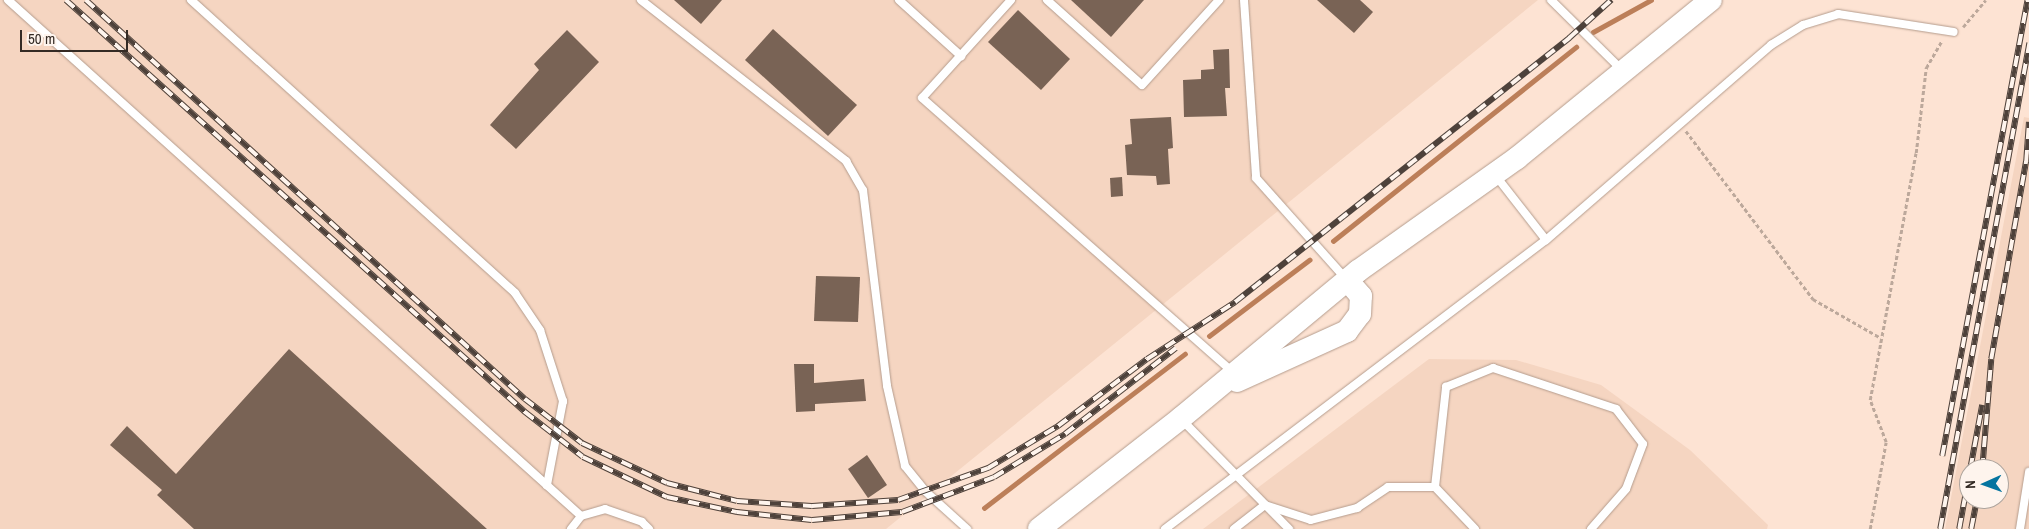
<!DOCTYPE html>
<html>
<head>
<meta charset="utf-8">
<style>
	body { margin:0 }
	#map { position:relative; width:2029px; height:529px; overflow:hidden; background:#fde3d3; font-family:"Archivo Narrow",sans-serif }
	div>[style] { position:absolute }
	.built>* { inset:0; background:#f5d5c1 }
	.stream>* { height:4.5px; margin:-2.25px; padding:0 2.25px; transform-origin:2.25px; border-radius:2.25px; background:#bc7f59 }
	.building>* { inset:0; background:#796355 }
	.path>* { height:2.5px; margin-top:-1.25px; transform-origin:0; background:repeating-linear-gradient(90deg,#bca89b 0 4px,transparent 0 6.5px) }
	.roads { filter:drop-shadow(0 0 1px #b49c8d) drop-shadow(0 0 1px #b49c8d) }
	.lane>* { height:8px; margin:-4px; padding:0 4px; transform-origin:4px; border-radius:4px; background:#fff }
	.secondary>* { height:22px; margin:-11px; padding:0 11px; transform-origin:11px; border-radius:11px; background:#fff }
	.rail>* { height:5.5px; margin-top:-2.75px; transform-origin:0; background:repeating-linear-gradient(90deg,#fef4ed 0 11px,#4e423b 0 22px); box-sizing:border-box; border-block:1px solid #4e423b }
	span { translate:-50% -50%; white-space:nowrap; text-align:center; line-height:1.15; -webkit-text-stroke:5px #fef4ed; paint-order:stroke }
	.north { position:absolute; left:1959px; top:459px; width:50px; height:50px; box-sizing:border-box; background:#fef4ed; border:1px solid #ada49d; border-radius:50%; rotate:268deg; font-size:14px; font-weight:700; line-height:20px; text-align:center; color:#342b25 }
	.north::after { content:''; display:block; margin:auto; width:18px; height:22px; background:#0675a0; clip-path:polygon(50% 0,100% 100%,50% 72%,0 100%) }
	.scale { position:absolute; left:20px; top:30px; width:108px; height:22px; box-sizing:border-box; border:2px solid #342b25; border-top:0; padding-left:6px; font-size:15px; line-height:18px; white-space:nowrap; color:#342b25; -webkit-text-stroke:4px #fef4ed; paint-order:stroke }
</style>
</head>
<body>
<div id="map">
	<div class="built">
		<div style="clip-path:polygon(0 0,1538px 0,886px 529px,0 529px)"></div>
		<div style="clip-path:polygon(evenodd,2024px 117px,2029px 118px,2029px 529px,1945px 529px,2024px 117px,1969px 469px,1999px 469px,1999px 499px,1969px 499px,1969px 469px)"></div>
		<div style="clip-path:polygon(1429px 359px,1516px 360px,1601px 385px,1690px 450px,1768px 525px,1767px 529px,1203px 529px)"></div>
	</div>
	<div class="stream">
		<div style="left:1593px;top:32px;width:66px;rotate:-28.9deg"></div>
		<div style="left:1333px;top:241px;width:311px;rotate:-38.6deg"></div>
		<div style="left:1209px;top:336px;width:126px;rotate:-37.2deg"></div>
		<div style="left:984px;top:508px;width:253px;rotate:-37.5deg"></div>
	</div>
	<div class="building">
		<div style="clip-path:polygon(674px 0,722px 0,701px 24px)"></div>
		<div style="clip-path:polygon(1071px 0,1144px 0,1111px 37px)"></div>
		<div style="clip-path:polygon(1317px 0,1360px 0,1373px 12px,1354px 33px)"></div>
		<div style="clip-path:polygon(1018px 10px,1070px 59px,1041px 90px,988px 42px)"></div>
		<div style="clip-path:polygon(773px 29px,857px 105px,828px 136px,745px 60px)"></div>
		<div style="clip-path:polygon(567px 30px,599px 62px,516px 149px,490px 125px,539px 70px,534px 64px)"></div>
		<div style="clip-path:polygon(1229px 49px,1230px 88px,1225px 88px,1227px 116px,1184px 117px,1183px 80px,1201px 79px,1201px 70px,1214px 69px,1213px 50px)"></div>
		<div style="clip-path:polygon(1171px 117px,1173px 148px,1168px 149px,1170px 184px,1157px 185px,1156px 176px,1127px 175px,1125px 145px,1132px 144px,1130px 119px)"></div>
		<div style="clip-path:polygon(1122px 177px,1123px 196px,1111px 197px,1110px 178px)"></div>
		<div style="clip-path:polygon(816px 276px,860px 277px,858px 322px,814px 321px)"></div>
		<div style="clip-path:polygon(289px 349px,487px 529px,194px 529px,157px 495px,162px 490px,110px 445px,127px 426px,176px 474px)"></div>
		<div style="clip-path:polygon(794px 364px,814px 364px,814px 383px,864px 379px,866px 401px,815px 404px,815px 411px,796px 412px)"></div>
		<div style="clip-path:polygon(867px 455px,887px 485px,868px 498px,848px 469px)"></div>
	</div>
	<div class="path">
		<div style="left:1963px;top:27px;width:35px;rotate:-50deg"></div>
		<div style="left:1686px;top:131px;width:211px;rotate:52.9deg"></div>
		<div style="left:1813px;top:299px;width:78px;rotate:29.8deg"></div>
		<div style="left:1870px;top:529px;width:88px;rotate:-79.6deg"></div>
		<div style="left:1886px;top:442px;width:45px;rotate:-110.9deg"></div>
		<div style="left:1870px;top:400px;width:251px;rotate:-79.5deg"></div>
		<div style="left:1916px;top:153px;width:86px;rotate:-83.3deg"></div>
		<div style="left:1926px;top:68px;width:32px;rotate:-60deg"></div>
	</div>
	<div class="roads">
		<div class="lane">
			<div style="left:8px;top:0;width:771px;rotate:42deg"></div>
			<div style="left:191px;top:0;width:437px;rotate:42.1deg"></div>
			<div style="left:515px;top:293px;width:45px;rotate:56deg"></div>
			<div style="left:540px;top:330px;width:75px;rotate:72.1deg"></div>
			<div style="left:563px;top:401px;width:86px;rotate:100.8deg"></div>
			<div style="left:641px;top:0;width:261px;rotate:38.1deg"></div>
			<div style="left:846px;top:161px;width:34px;rotate:60deg"></div>
			<div style="left:863px;top:190px;width:197px;rotate:83deg"></div>
			<div style="left:887px;top:386px;width:82px;rotate:77.3deg"></div>
			<div style="left:905px;top:466px;width:32px;rotate:51deg"></div>
			<div style="left:925px;top:491px;width:57px;rotate:42.1deg"></div>
			<div style="left:899px;top:0;width:84px;rotate:42.1deg"></div>
			<div style="left:1011px;top:0;width:132px;rotate:132.2deg"></div>
			<div style="left:922px;top:98px;width:414px;rotate:41.4deg"></div>
			<div style="left:1047px;top:0;width:127px;rotate:41.8deg"></div>
			<div style="left:1142px;top:85px;width:115px;rotate:-47.8deg"></div>
			<div style="left:1244px;top:0;width:178px;rotate:86.1deg"></div>
			<div style="left:1256px;top:178px;width:135px;rotate:48.3deg"></div>
			<div style="left:1551px;top:0;width:98px;rotate:44.6deg"></div>
			<div style="left:1496px;top:176px;width:81px;rotate:52deg"></div>
			<div style="left:1182px;top:420px;width:153px;rotate:45.5deg"></div>
			<div style="left:1435px;top:487px;width:101px;rotate:-83.7deg"></div>
			<div style="left:1446px;top:387px;width:51px;rotate:-22deg"></div>
			<div style="left:1493px;top:368px;width:130px;rotate:18.4deg"></div>
			<div style="left:1616px;top:409px;width:44px;rotate:52.4deg"></div>
			<div style="left:1643px;top:444px;width:48px;rotate:110.7deg"></div>
			<div style="left:1626px;top:489px;width:53px;rotate:131.2deg"></div>
			<div style="left:571px;top:529px;width:16px;rotate:-52deg"></div>
			<div style="left:581px;top:516px;width:25px;rotate:-16deg"></div>
			<div style="left:605px;top:509px;width:39px;rotate:19deg"></div>
			<div style="left:642px;top:522px;width:10px;rotate:45deg"></div>
			<div style="left:1165px;top:529px;width:478px;rotate:-37.2deg"></div>
			<div style="left:1546px;top:240px;width:298px;rotate:-40.9deg"></div>
			<div style="left:1771px;top:45px;width:38px;rotate:-32deg"></div>
			<div style="left:1803px;top:25px;width:37px;rotate:-17deg"></div>
			<div style="left:1838px;top:14px;width:117px;rotate:8.8deg"></div>
			<div style="left:1234px;top:529px;width:39px;rotate:-38deg"></div>
			<div style="left:1265px;top:505px;width:48px;rotate:18.1deg"></div>
			<div style="left:1311px;top:520px;width:48px;rotate:-14.6deg"></div>
			<div style="left:1357px;top:508px;width:37px;rotate:-34deg"></div>
			<div style="left:1388px;top:487px;width:47px"></div>
			<div style="left:1435px;top:487px;width:58px;rotate:46.4deg"></div>
			<div style="left:2020px;top:529px;width:58px;rotate:-81deg"></div>
		</div>
		<div class="secondary">
			<div style="left:1237px;top:381px;width:121px;rotate:-24.4deg"></div>
			<div style="left:1347px;top:331px;width:21px;rotate:-53deg"></div>
			<div style="left:1360px;top:314px;width:18px;rotate:-87deg"></div>
			<div style="left:1361px;top:296px;width:21px;rotate:-131deg"></div>
			<div style="left:1039px;top:529px;width:180px;rotate:-38deg"></div>
			<div style="left:1181px;top:418px;width:230px;rotate:-39.7deg"></div>
			<div style="left:1358px;top:271px;width:195px;rotate:-35.4deg"></div>
			<div style="left:1517px;top:158px;width:250px;rotate:-39.2deg"></div>
		</div>
	</div>
	<div class="rail">
		<div style="left:66px;top:0;width:617px;rotate:41.91deg"></div>
		<div style="left:525px;top:412px;width:73px;rotate:37.8deg"></div>
		<div style="left:583px;top:457px;width:93px;rotate:25.5deg"></div>
		<div style="left:667px;top:497px;width:72px;rotate:12.1deg"></div>
		<div style="left:737px;top:512px;width:75px;rotate:6.1deg"></div>
		<div style="left:812px;top:520px;width:90px;rotate:-5.1deg"></div>
		<div style="left:902px;top:512px;width:98px;rotate:-20.8deg"></div>
		<div style="left:994px;top:477px;width:83px;rotate:-31.2deg"></div>
		<div style="left:1065px;top:434px;width:140px;rotate:-37.8deg"></div>
		<div style="left:86px;top:0;width:593px;rotate:42.27deg"></div>
		<div style="left:525px;top:399px;width:72px;rotate:37.7deg"></div>
		<div style="left:582px;top:443px;width:94px;rotate:25.2deg"></div>
		<div style="left:667px;top:483px;width:72px;rotate:14.4deg"></div>
		<div style="left:737px;top:501px;width:75px;rotate:3.8deg"></div>
		<div style="left:812px;top:506px;width:86px;rotate:-4deg"></div>
		<div style="left:898px;top:500px;width:96px;rotate:-19.6deg"></div>
		<div style="left:988px;top:468px;width:82px;rotate:-31deg"></div>
		<div style="left:1058px;top:426px;width:111px;rotate:-37deg"></div>
		<div style="left:1147px;top:359px;width:105px;rotate:-32.9deg"></div>
		<div style="left:1235px;top:302px;width:426px;rotate:-38.3deg"></div>
		<div style="left:1569px;top:38px;width:57px;rotate:-42.1deg"></div>
		<div style="left:1942px;top:456px;width:464px;rotate:-79.4deg"></div>
		<div style="left:1970px;top:469px;width:65px;rotate:-79.4deg"></div>
		<div style="left:1982px;top:469px;width:110px;rotate:-85.3deg"></div>
		<div style="left:1991px;top:359px;width:201px;rotate:-80deg"></div>
		<div style="left:2026px;top:161px;width:39px;rotate:-86deg"></div>
		<div style="left:1940px;top:529px;width:494px;rotate:-79.6deg"></div>
		<div style="left:1959px;top:529px;width:56px;rotate:-79.7deg"></div>
		<div style="left:1971px;top:529px;width:31px;rotate:-79deg"></div>
	</div>
	<div class="north">N</div>
	<div class="scale">50 m</div>
</div>
</body>
</html>
